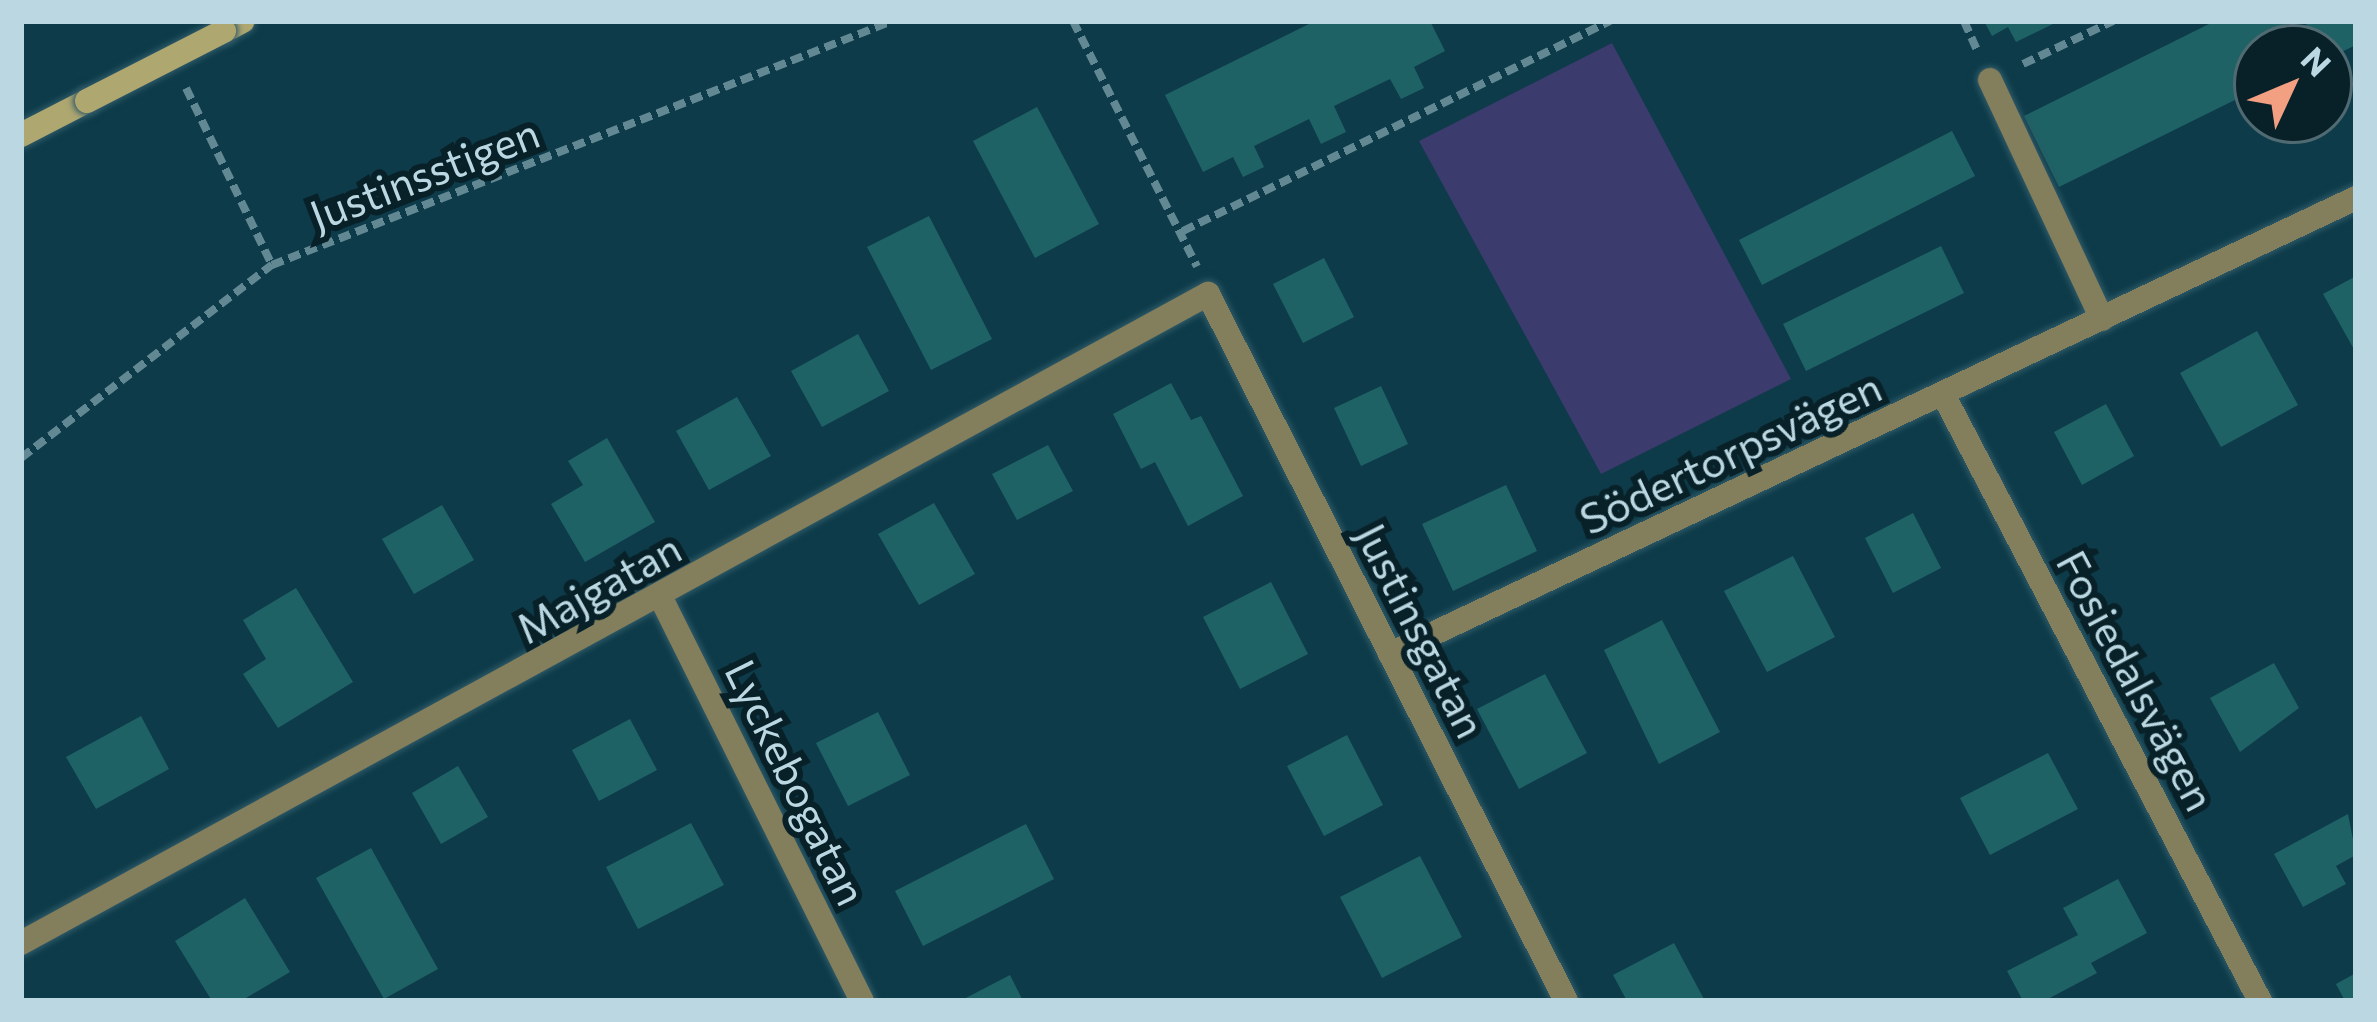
<!DOCTYPE html>
<html>
<head>
<meta charset="utf-8">
<style>
	body { margin:0 }
	#map { position:relative; width:2377px; height:1022px; overflow:hidden; background:#0d3b49; font-family:Commissioner,sans-serif }
	div>[style] { position:absolute }
	.green>* { inset:0; background:#3b3b6d }
	.building>* { inset:0; background:#1f6266 }
	.path>* { height:8px; margin-top:-4px; transform-origin:0; background:repeating-linear-gradient(90deg,#628894 0 12px,transparent 0 18px) }
	.roads { filter:drop-shadow(0 0 3px #305a68) drop-shadow(0 0 3px #305a68) }
	.service>* { height:24px; margin:-12px; padding:0 12px; transform-origin:12px; border-radius:12px; background:#837e5c }
	.minor>* { height:24px; margin:-12px; padding:0 12px; transform-origin:12px; border-radius:12px; background:#837e5c }
	.secondary>* { height:24px; margin:-12px; padding:0 12px; transform-origin:12px; border-radius:12px; background:#afa770 }
	.bridges { filter:drop-shadow(0 0 3px #305a68) drop-shadow(0 0 3px #305a68) }
	.secondary-bridge>* { height:24px; margin:-12px; padding:0 12px; transform-origin:12px; border-radius:12px; background:#afa770 }
	span { translate:-50% -50%; white-space:nowrap; text-align:center; line-height:1.15; -webkit-text-stroke:12px #082028; paint-order:stroke }
	.street-label { font-size:42px; color:#bbd8e2 }
	.frame { position:absolute; inset:0; border:24px solid #bbd8e2; pointer-events:none }
	.north { position:absolute; left:2233px; top:24px; width:120px; height:120px; box-sizing:border-box; background:#082028; border:3px solid #506a72; border-radius:50%; rotate:46deg; font-size:33px; font-weight:700; line-height:48px; text-align:center; color:#bbd8e2 }
	.north::after { content:''; display:block; margin:auto; width:42px; height:54px; background:#f2a081; clip-path:polygon(50% 0,100% 100%,50% 72%,0 100%) }
</style>
</head>
<body>
<div id="map">
	<div class="green">
		<div style="clip-path:polygon(1612px 43px,1791px 379px,1601px 474px,1419px 141px)"></div>
	</div>
	<div class="building">
		<div style="clip-path:polygon(1315px 21px,1430px 21px,1445px 51px,1414px 67px,1424px 88px,1401px 99px,1390px 79px,1334px 106px,1346px 132px,1321px 144px,1309px 119px,1254px 146px,1264px 167px,1243px 177px,1233px 157px,1203px 172px,1165px 95px)"></div>
		<div style="clip-path:polygon(1984px 21px,2059px 21px,2016px 42px,2008px 27px,1992px 36px)"></div>
		<div style="clip-path:polygon(2215px 21px,2285px 21px,2298px 48px,2257px 48px,2257px 89px,2059px 187px,2024px 116px)"></div>
		<div style="clip-path:polygon(2304px 21px,2356px 21px,2356px 45px,2329px 58px)"></div>
		<div style="clip-path:polygon(1037px 107px,1099px 224px,1035px 258px,973px 141px)"></div>
		<div style="clip-path:polygon(1952px 131px,1975px 176px,1762px 285px,1739px 240px)"></div>
		<div style="clip-path:polygon(929px 216px,992px 339px,931px 370px,867px 247px)"></div>
		<div style="clip-path:polygon(1941px 246px,1964px 293px,1806px 371px,1783px 324px)"></div>
		<div style="clip-path:polygon(1324px 258px,1354px 317px,1303px 343px,1273px 284px)"></div>
		<div style="clip-path:polygon(2356px 276px,2356px 353px,2323px 294px)"></div>
		<div style="clip-path:polygon(2257px 331px,2298px 405px,2221px 447px,2180px 373px)"></div>
		<div style="clip-path:polygon(858px 334px,889px 391px,822px 427px,791px 371px)"></div>
		<div style="clip-path:polygon(1171px 383px,1191px 420px,1201px 416px,1243px 496px,1188px 526px,1155px 462px,1141px 469px,1113px 414px)"></div>
		<div style="clip-path:polygon(1381px 386px,1408px 444px,1361px 466px,1334px 408px)"></div>
		<div style="clip-path:polygon(737px 397px,771px 456px,709px 490px,676px 431px)"></div>
		<div style="clip-path:polygon(2106px 404px,2134px 456px,2082px 485px,2054px 432px)"></div>
		<div style="clip-path:polygon(607px 438px,655px 522px,585px 562px,551px 504px,583px 485px,568px 461px)"></div>
		<div style="clip-path:polygon(1048px 445px,1073px 491px,1017px 520px,992px 474px)"></div>
		<div style="clip-path:polygon(1506px 485px,1537px 551px,1453px 591px,1422px 524px)"></div>
		<div style="clip-path:polygon(934px 503px,975px 574px,919px 605px,878px 534px)"></div>
		<div style="clip-path:polygon(442px 505px,474px 560px,414px 594px,382px 539px)"></div>
		<div style="clip-path:polygon(1913px 513px,1941px 568px,1893px 593px,1865px 538px)"></div>
		<div style="clip-path:polygon(1793px 556px,1835px 637px,1767px 672px,1724px 591px)"></div>
		<div style="clip-path:polygon(1271px 582px,1308px 654px,1240px 689px,1203px 617px)"></div>
		<div style="clip-path:polygon(296px 588px,353px 682px,278px 728px,243px 674px,266px 659px,243px 620px)"></div>
		<div style="clip-path:polygon(1662px 620px,1720px 732px,1659px 764px,1604px 650px)"></div>
		<div style="clip-path:polygon(2274px 663px,2299px 708px,2240px 752px,2210px 698px)"></div>
		<div style="clip-path:polygon(1545px 674px,1587px 753px,1519px 789px,1477px 709px)"></div>
		<div style="clip-path:polygon(878px 712px,910px 775px,848px 806px,816px 743px)"></div>
		<div style="clip-path:polygon(141px 716px,169px 769px,96px 809px,66px 757px)"></div>
		<div style="clip-path:polygon(630px 719px,657px 770px,599px 801px,572px 750px)"></div>
		<div style="clip-path:polygon(1347px 735px,1383px 805px,1324px 836px,1287px 766px)"></div>
		<div style="clip-path:polygon(2048px 753px,2078px 809px,1990px 855px,1960px 798px)"></div>
		<div style="clip-path:polygon(458px 766px,488px 817px,441px 844px,412px 793px)"></div>
		<div style="clip-path:polygon(2348px 814px,2356px 855px,2336px 866px,2346px 884px,2303px 907px,2274px 854px)"></div>
		<div style="clip-path:polygon(691px 823px,724px 885px,638px 929px,606px 867px)"></div>
		<div style="clip-path:polygon(1026px 824px,1054px 879px,923px 946px,895px 891px)"></div>
		<div style="clip-path:polygon(371px 848px,438px 969px,384px 999px,316px 878px)"></div>
		<div style="clip-path:polygon(1420px 856px,1462px 937px,1382px 978px,1340px 897px)"></div>
		<div style="clip-path:polygon(2118px 879px,2147px 933px,2091px 963px,2097px 973px,2044px 1001px,2023px 1001px,2007px 971px,2078px 935px,2063px 908px)"></div>
		<div style="clip-path:polygon(245px 898px,290px 972px,241px 1001px,212px 1001px,175px 941px)"></div>
		<div style="clip-path:polygon(1674px 943px,1705px 1001px,1627px 1001px,1613px 975px)"></div>
		<div style="clip-path:polygon(2356px 973px,2356px 1001px,2345px 1001px,2336px 984px)"></div>
		<div style="clip-path:polygon(1010px 975px,1023px 1001px,960px 1001px)"></div>
	</div>
	<div class="path">
		<div style="left:1073px;top:21px;width:275px;rotate:63.2deg"></div>
		<div style="left:1964px;top:21px;width:32px;rotate:66deg"></div>
		<div style="left:2023px;top:64px;width:100px;rotate:-25.5deg"></div>
		<div style="left:186px;top:88px;width:197px;rotate:64.1deg"></div>
		<div style="left:1183px;top:231px;width:476px;rotate:-26.2deg"></div>
		<div style="left:21px;top:458px;width:317px;rotate:-37.6deg"></div>
		<div style="left:272px;top:265px;width:666px;rotate:-21.48deg"></div>
	</div>
	<div class="roads">
		<div class="service">
			<div style="left:1990px;top:80px;width:264px;rotate:64.9deg"></div>
		</div>
		<div class="minor">
			<div style="left:1944px;top:396px;width:683px;rotate:62.42deg"></div>
			<div style="left:661px;top:598px;width:450px;rotate:63.5deg"></div>
			<div style="left:1390px;top:654px;width:1068px;rotate:-25.27deg"></div>
			<div style="left:21px;top:943px;width:1353px;rotate:-28.67deg"></div>
			<div style="left:1208px;top:294px;width:792px;rotate:63.14deg"></div>
		</div>
		<div class="secondary">
			<div style="left:224px;top:31px;width:21px;rotate:-28deg"></div>
			<div style="left:21px;top:135px;width:74px;rotate:-27.3deg"></div>
		</div>
	</div>
	<div class="bridges">
		<div class="secondary-bridge">
			<div style="left:87px;top:101px;width:154px;rotate:-27.1deg"></div>
		</div>
	</div>
	<div class="street-label">
		<span style="left:424px;top:173px;rotate:-21deg">Justinsstigen</span>
		<span style="left:1730px;top:452px;rotate:-25deg">Södertorpsvägen</span>
		<span style="left:598px;top:587px;rotate:-29deg">Majgatan</span>
		<span style="left:1422px;top:630px;rotate:63deg">Justinsgatan</span>
		<span style="left:2137px;top:680px;rotate:62deg">Fosiedalsvägen</span>
		<span style="left:797px;top:782px;rotate:64deg">Lyckebogatan</span>
	</div>
	<div class="frame"></div>
	<div class="north">N</div>
</div>
</body>
</html>
